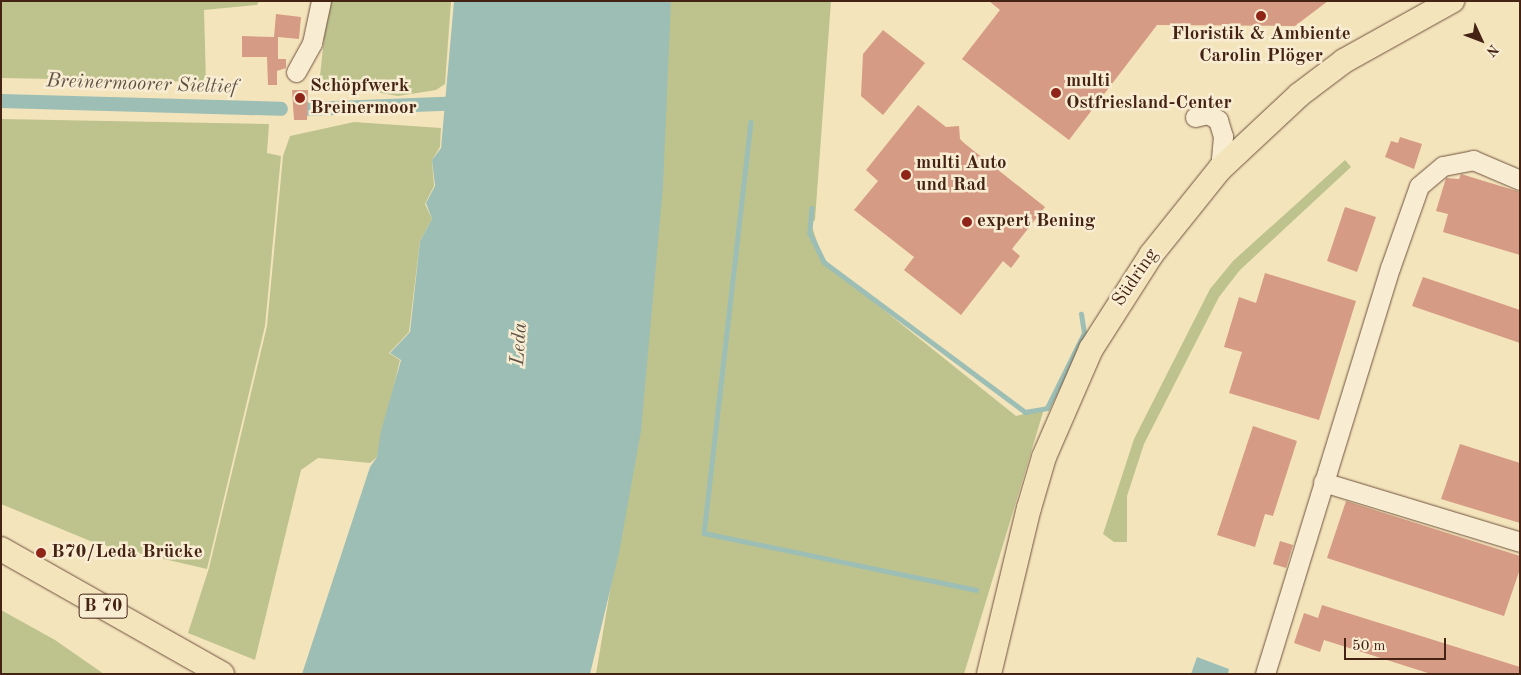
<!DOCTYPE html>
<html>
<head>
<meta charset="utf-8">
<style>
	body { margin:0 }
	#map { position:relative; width:1521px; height:675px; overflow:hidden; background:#f4e4bc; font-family:"Old Standard TT",serif }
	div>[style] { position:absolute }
	.green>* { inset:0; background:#bec38e }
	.water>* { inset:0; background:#9cbeb5 }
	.stream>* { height:4.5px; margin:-2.25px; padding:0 2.25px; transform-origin:2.25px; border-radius:2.25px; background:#9cbeb5 }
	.canal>* { height:14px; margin:-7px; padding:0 7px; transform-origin:7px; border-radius:7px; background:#9cbeb5 }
	.building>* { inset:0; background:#d59b84 }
	.roads { filter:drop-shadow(0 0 1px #70523e) drop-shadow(0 0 1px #70523e) }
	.minor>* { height:19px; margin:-9.5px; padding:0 9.5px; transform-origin:9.5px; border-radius:9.5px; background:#f8edd3 }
	.major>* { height:24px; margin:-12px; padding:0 12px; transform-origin:12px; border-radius:12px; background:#f4e4bc }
	.dots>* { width:14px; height:14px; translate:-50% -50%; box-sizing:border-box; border:2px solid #f8edd3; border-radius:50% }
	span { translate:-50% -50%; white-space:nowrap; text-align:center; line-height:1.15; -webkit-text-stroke:5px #f8edd3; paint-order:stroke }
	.shield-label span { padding:1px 4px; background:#f8edd3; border:1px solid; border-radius:4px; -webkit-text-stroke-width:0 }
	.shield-label { font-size:18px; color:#442214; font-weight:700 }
	.poi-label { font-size:19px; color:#442214; font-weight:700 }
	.left { translate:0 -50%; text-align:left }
	.street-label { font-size:19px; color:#442214 }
	.water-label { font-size:20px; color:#5e5144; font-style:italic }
	.frame { position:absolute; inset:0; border:2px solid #442214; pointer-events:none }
	.north { position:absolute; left:1456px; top:15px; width:50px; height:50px; -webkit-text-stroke:4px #f8edd3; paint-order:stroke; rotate:133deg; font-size:14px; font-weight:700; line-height:20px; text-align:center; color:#442214 }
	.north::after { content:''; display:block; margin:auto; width:18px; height:22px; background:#442214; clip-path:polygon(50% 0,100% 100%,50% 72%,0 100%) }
	.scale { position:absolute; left:1344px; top:638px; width:102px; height:22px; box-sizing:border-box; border:2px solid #442214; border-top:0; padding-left:6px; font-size:15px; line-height:18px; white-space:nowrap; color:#442214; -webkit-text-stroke:4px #f8edd3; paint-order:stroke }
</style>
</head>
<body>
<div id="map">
	<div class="green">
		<div style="clip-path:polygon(1px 1px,259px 1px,257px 5px,204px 10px,206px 82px,1px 78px)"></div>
		<div style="clip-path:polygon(328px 1px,451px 1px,445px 84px,436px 90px,398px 96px,335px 85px,324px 80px,320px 76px)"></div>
		<div style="clip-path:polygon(661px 1px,831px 1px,815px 220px,811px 224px,824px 262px,1016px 416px,1044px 409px,964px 674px,596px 674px,630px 471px)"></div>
		<div style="clip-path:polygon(1px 119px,269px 124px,267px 153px,281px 156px,265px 326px,207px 569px,95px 543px,1px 504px)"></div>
		<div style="clip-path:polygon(354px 122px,441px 128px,440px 147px,432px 160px,434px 186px,425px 204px,432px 219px,420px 241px,409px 332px,389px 353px,400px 360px,377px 457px,370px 463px,318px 458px,301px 470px,255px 660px,188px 633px,209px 568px,267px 326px,283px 156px,290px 136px)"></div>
		<div style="clip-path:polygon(1345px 160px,1351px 167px,1240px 270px,1219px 297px,1144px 444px,1127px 496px,1127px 542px,1114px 542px,1103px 534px,1134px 439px,1210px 289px,1233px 261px)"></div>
		<div style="clip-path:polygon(1px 610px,55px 640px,104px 674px,1px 674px)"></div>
	</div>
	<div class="water">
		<div style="clip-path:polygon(454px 1px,671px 1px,663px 186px,641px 431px,619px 553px,590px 674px,302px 674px,370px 467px,377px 457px,381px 431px,401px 360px,390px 353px,410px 332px,420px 241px,432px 219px,426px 203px,435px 186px,432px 160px,441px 148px)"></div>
		<div style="clip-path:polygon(1197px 657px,1229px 669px,1228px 674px,1191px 674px)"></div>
	</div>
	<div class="stream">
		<div style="left:751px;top:122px;width:414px;rotate:96.5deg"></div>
		<div style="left:704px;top:533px;width:278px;rotate:11.8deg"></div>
		<div style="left:812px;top:208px;width:25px;rotate:95deg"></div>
		<div style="left:810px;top:233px;width:32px;rotate:64deg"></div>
		<div style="left:824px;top:262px;width:251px;rotate:36.7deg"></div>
		<div style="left:1025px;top:412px;width:22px;rotate:-10deg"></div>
		<div style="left:1047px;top:408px;width:84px;rotate:-63.7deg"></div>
		<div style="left:1084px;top:333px;width:19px;rotate:-99deg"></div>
	</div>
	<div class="canal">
		<div style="left:1px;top:101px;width:280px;rotate:1.6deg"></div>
		<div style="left:309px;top:109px;width:157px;rotate:-2.2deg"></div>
	</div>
	<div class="building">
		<div style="clip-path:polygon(989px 1px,1328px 1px,1295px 26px,1157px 25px,1069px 140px,962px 59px,1000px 10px)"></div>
		<div style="clip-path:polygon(276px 14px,301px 17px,299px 39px,278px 37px,278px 59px,286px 59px,286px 68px,277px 71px,277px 85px,268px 85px,267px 57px,242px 57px,242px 36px,274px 37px)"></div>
		<div style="clip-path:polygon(883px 30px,925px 63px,883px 115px,861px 96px,863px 54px)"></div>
		<div style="clip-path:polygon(292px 90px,308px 90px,307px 120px,294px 120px)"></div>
		<div style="clip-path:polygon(918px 105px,946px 127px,959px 126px,960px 139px,964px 143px,1045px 207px,1012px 249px,1020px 256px,1011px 268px,1003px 261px,961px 315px,904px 270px,914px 257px,854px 210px,878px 181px,866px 170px)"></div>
		<div style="clip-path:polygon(1400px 137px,1422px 144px,1414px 169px,1385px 157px,1391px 141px,1398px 143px)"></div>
		<div style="clip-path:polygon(1461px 174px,1520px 192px,1520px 255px,1443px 232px,1448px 214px,1436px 211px,1446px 178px,1459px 179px)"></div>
		<div style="clip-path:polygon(1345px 207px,1376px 217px,1357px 272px,1327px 261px)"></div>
		<div style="clip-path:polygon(1265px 273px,1356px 301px,1319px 420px,1229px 393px,1242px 352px,1224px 347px,1239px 297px,1256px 303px)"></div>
		<div style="clip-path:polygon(1423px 277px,1520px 310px,1520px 343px,1412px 306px)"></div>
		<div style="clip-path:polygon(1253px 426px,1297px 441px,1273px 516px,1265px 514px,1255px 547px,1217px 535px)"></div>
		<div style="clip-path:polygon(1460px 444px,1520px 463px,1520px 523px,1441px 499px)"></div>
		<div style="clip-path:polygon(1346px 501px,1520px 556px,1520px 569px,1504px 616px,1327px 558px)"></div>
		<div style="clip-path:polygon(1280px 541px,1293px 545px,1286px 568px,1273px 564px)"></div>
		<div style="clip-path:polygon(1322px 605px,1520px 667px,1520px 674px,1431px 674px,1324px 640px,1320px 652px,1294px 643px,1304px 613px,1318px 618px)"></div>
	</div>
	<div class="roads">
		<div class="minor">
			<div style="left:296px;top:72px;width:33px;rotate:-61deg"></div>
			<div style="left:312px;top:43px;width:43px;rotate:-77.9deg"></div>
			<div style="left:1195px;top:117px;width:13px;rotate:-13deg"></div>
			<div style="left:1208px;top:114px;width:12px;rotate:31deg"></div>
			<div style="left:1218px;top:120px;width:17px;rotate:73deg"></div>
			<div style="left:1223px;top:136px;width:33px;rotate:95deg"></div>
			<div style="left:1323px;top:482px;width:206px;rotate:16.9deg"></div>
			<div style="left:1265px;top:674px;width:425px;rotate:-72.9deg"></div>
			<div style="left:1390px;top:268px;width:87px;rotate:-70.5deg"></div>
			<div style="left:1419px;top:186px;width:31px;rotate:-40deg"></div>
			<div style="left:1443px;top:166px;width:31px;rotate:-11deg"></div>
			<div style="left:1473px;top:160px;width:51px;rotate:23.1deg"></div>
		</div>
		<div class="major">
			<div style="left:1px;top:549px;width:254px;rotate:29.5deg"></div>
			<div style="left:989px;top:674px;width:171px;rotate:-76.5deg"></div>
			<div style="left:1029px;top:508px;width:53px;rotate:-73.6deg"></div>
			<div style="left:1044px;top:457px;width:118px;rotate:-66.5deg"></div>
			<div style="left:1091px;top:349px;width:112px;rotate:-57.4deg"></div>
			<div style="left:1151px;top:255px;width:110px;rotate:-51.3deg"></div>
			<div style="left:1220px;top:169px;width:108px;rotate:-43.1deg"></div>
			<div style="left:1299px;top:95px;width:56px;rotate:-37.1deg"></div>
			<div style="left:1344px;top:61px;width:124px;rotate:-29.1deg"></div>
		</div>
	</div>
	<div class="dots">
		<div style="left:1261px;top:16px;background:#8f2418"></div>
		<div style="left:1056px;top:93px;background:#8f2418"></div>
		<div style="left:300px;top:98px;background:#8f2418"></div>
		<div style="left:906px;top:175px;background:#8f2418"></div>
		<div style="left:967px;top:222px;background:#8f2418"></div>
		<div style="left:41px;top:553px;background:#8f2418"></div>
	</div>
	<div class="shield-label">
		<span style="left:103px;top:606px">B 70</span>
	</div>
	<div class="poi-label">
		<span style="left:1261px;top:46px">Floristik &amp; Ambiente<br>Carolin Plöger</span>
		<span class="left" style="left:1066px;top:93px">multi<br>Ostfriesland-Center</span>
		<span class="left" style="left:310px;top:98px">Schöpfwerk<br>Breinermoor</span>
		<span class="left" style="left:916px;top:175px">multi Auto<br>und Rad</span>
		<span class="left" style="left:977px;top:222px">expert Bening</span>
		<span class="left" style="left:51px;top:553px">B70/Leda Brücke</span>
	</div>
	<div class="street-label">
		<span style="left:1136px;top:278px;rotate:-56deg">Südring</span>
	</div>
	<div class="water-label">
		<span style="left:142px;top:85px;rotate:2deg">Breinermoorer Sieltief</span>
		<span style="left:520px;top:344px;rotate:-86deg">Leda</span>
	</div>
	<div class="frame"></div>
	<div class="north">N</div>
	<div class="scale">50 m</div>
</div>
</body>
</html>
